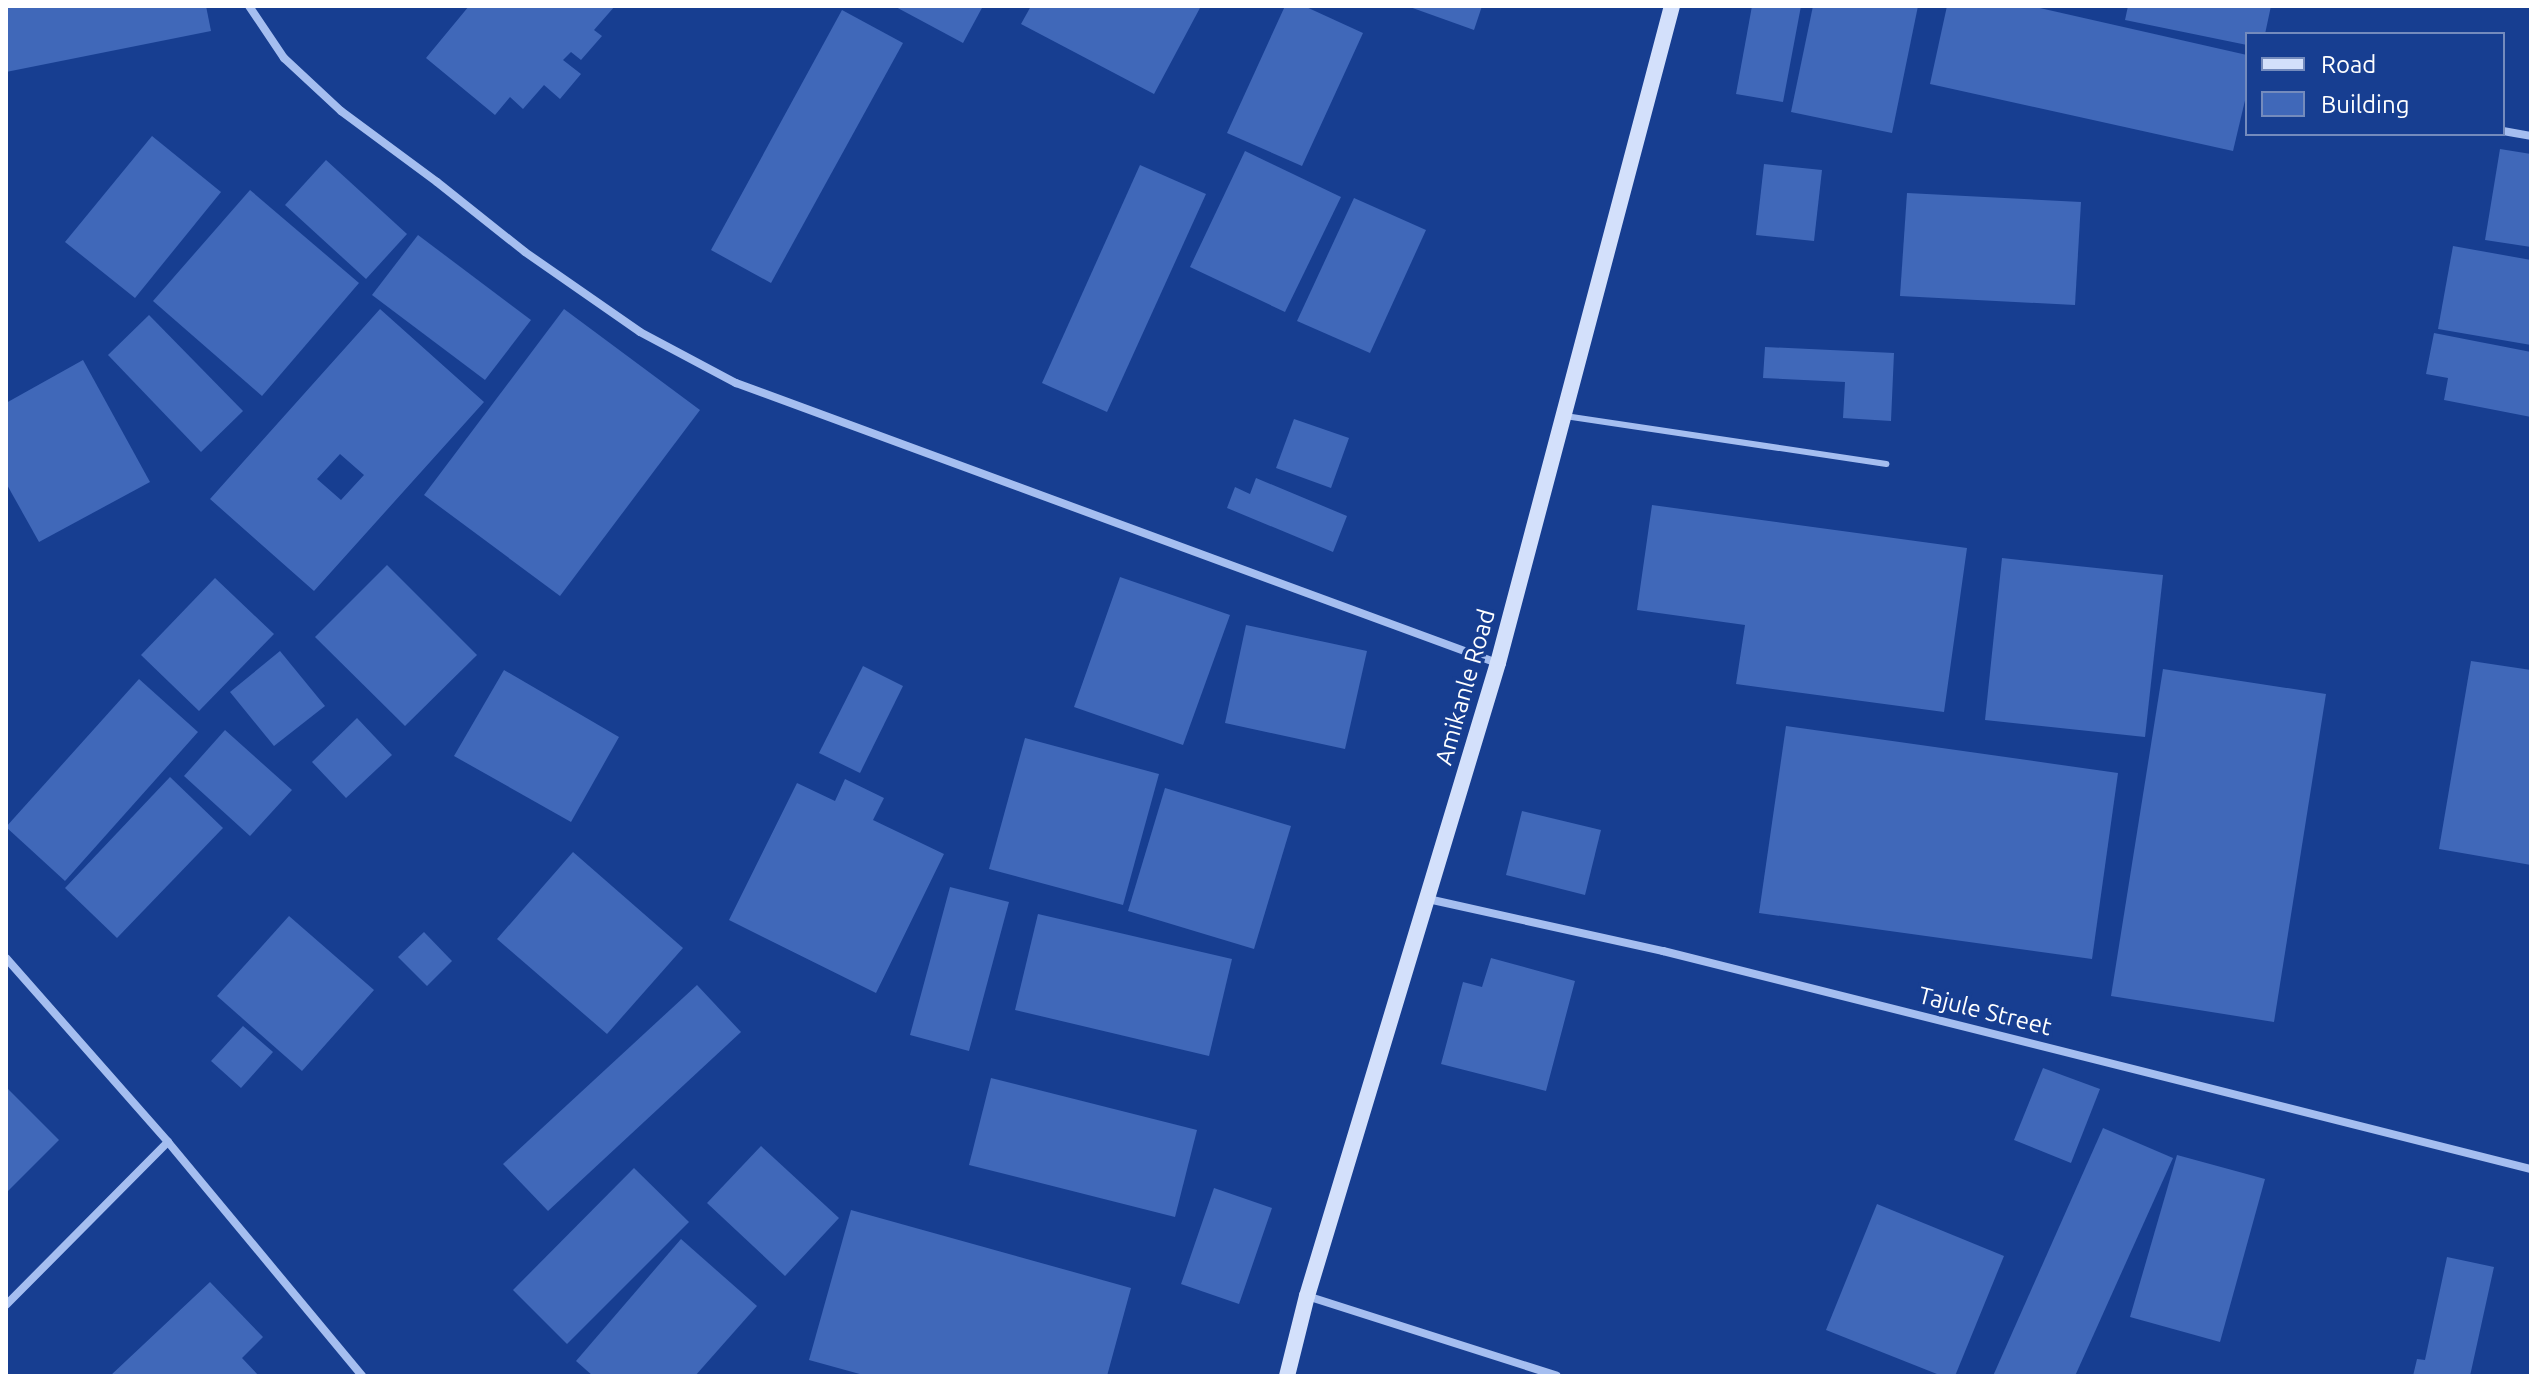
<!DOCTYPE html>
<html>
<head>
<meta charset="utf-8">
<style>
	body { margin:0 }
	#map { position:relative; width:2537px; height:1382px; overflow:hidden; background:#173e91; font-family:Ubuntu,sans-serif }
	div>[style] { position:absolute }
	.building>* { inset:0; background:#4068b9 }
	.lane>* { height:6px; margin:-3px; padding:0 3px; transform-origin:3px; border-radius:3px; background:#a5bef0 }
	.street>* { height:8px; margin:-4px; padding:0 4px; transform-origin:4px; border-radius:4px; background:#a5bef0 }
	.secondary>* { height:16px; margin:-8px; padding:0 8px; transform-origin:8px; border-radius:8px; background:#d3e0fb }
	span { translate:-50% -50%; white-space:nowrap; text-align:center; line-height:1.15; -webkit-text-stroke:7px #173e91; paint-order:stroke }
	.street-label { font-size:24px; color:#fff }
	.frame { position:absolute; inset:0; border:8px solid #fff; pointer-events:none }
	.legend { position:absolute; left:2245px; top:32px; width:260px; height:104px; box-sizing:border-box; background:#173e91; border:2px solid #748bbd; margin:0; padding:10px 14px; list-style:none; font-size:24px; color:#fff }
	.legend li { display:flex; align-items:center; gap:16px; height:40px }
	.legend b { width:40px; border:2px solid #748bbd }
</style>
</head>
<body>
<div id="map">
	<div class="building">
		<div style="clip-path:polygon(6px 6px,206px 6px,211px 31px,6px 72px)"></div>
		<div style="clip-path:polygon(469px 6px,615px 6px,594px 30px,602px 36px,581px 60px,571px 52px,563px 60px,581px 74px,560px 99px,544px 85px,523px 109px,510px 97px,495px 115px,426px 58px)"></div>
		<div style="clip-path:polygon(894px 6px,983px 6px,963px 43px)"></div>
		<div style="clip-path:polygon(1031px 6px,1201px 6px,1154px 94px,1021px 24px)"></div>
		<div style="clip-path:polygon(1285px 6px,1304px 6px,1363px 33px,1302px 166px,1227px 133px)"></div>
		<div style="clip-path:polygon(1407px 6px,1482px 6px,1474px 30px)"></div>
		<div style="clip-path:polygon(1752px 6px,1801px 6px,1783px 102px,1736px 94px)"></div>
		<div style="clip-path:polygon(1813px 6px,1918px 6px,1892px 133px,1791px 112px)"></div>
		<div style="clip-path:polygon(1947px 6px,2031px 6px,2247px 55px,2247px 92px,2233px 151px,1930px 84px)"></div>
		<div style="clip-path:polygon(2128px 6px,2271px 6px,2265px 34px,2247px 34px,2247px 45px,2125px 20px)"></div>
		<div style="clip-path:polygon(842px 10px,903px 43px,771px 283px,711px 250px)"></div>
		<div style="clip-path:polygon(152px 136px,221px 192px,135px 298px,65px 242px)"></div>
		<div style="clip-path:polygon(2500px 149px,2531px 154px,2531px 247px,2485px 240px)"></div>
		<div style="clip-path:polygon(1245px 151px,1341px 197px,1285px 312px,1190px 267px)"></div>
		<div style="clip-path:polygon(326px 160px,407px 234px,366px 279px,285px 205px)"></div>
		<div style="clip-path:polygon(1764px 164px,1822px 170px,1814px 241px,1756px 235px)"></div>
		<div style="clip-path:polygon(1140px 165px,1206px 194px,1107px 412px,1042px 383px)"></div>
		<div style="clip-path:polygon(250px 190px,359px 283px,262px 396px,153px 301px)"></div>
		<div style="clip-path:polygon(1907px 193px,2081px 202px,2075px 305px,1900px 296px)"></div>
		<div style="clip-path:polygon(1354px 198px,1426px 230px,1370px 353px,1297px 321px)"></div>
		<div style="clip-path:polygon(418px 235px,531px 320px,485px 380px,372px 295px)"></div>
		<div style="clip-path:polygon(2453px 246px,2531px 260px,2531px 345px,2438px 329px)"></div>
		<div style="clip-path:polygon(evenodd,380px 309px,484px 402px,314px 591px,210px 499px,380px 309px,340px 454px,364px 475px,341px 500px,317px 479px,340px 454px)"></div>
		<div style="clip-path:polygon(564px 309px,700px 410px,560px 596px,424px 495px)"></div>
		<div style="clip-path:polygon(149px 315px,243px 411px,201px 452px,108px 355px)"></div>
		<div style="clip-path:polygon(2434px 333px,2531px 352px,2531px 417px,2444px 400px,2448px 378px,2426px 374px)"></div>
		<div style="clip-path:polygon(1765px 347px,1894px 353px,1891px 421px,1843px 418px,1845px 382px,1763px 378px)"></div>
		<div style="clip-path:polygon(83px 360px,150px 482px,39px 542px,6px 483px,6px 403px)"></div>
		<div style="clip-path:polygon(1294px 419px,1349px 438px,1331px 488px,1276px 468px)"></div>
		<div style="clip-path:polygon(1256px 478px,1347px 516px,1333px 552px,1227px 508px,1235px 487px,1250px 494px)"></div>
		<div style="clip-path:polygon(1652px 505px,1967px 548px,1944px 712px,1736px 684px,1745px 625px,1637px 610px)"></div>
		<div style="clip-path:polygon(2002px 558px,2163px 575px,2145px 737px,1985px 720px)"></div>
		<div style="clip-path:polygon(387px 565px,477px 655px,405px 726px,315px 637px)"></div>
		<div style="clip-path:polygon(1120px 577px,1230px 615px,1183px 745px,1074px 707px)"></div>
		<div style="clip-path:polygon(215px 578px,274px 634px,199px 711px,141px 655px)"></div>
		<div style="clip-path:polygon(1246px 625px,1367px 651px,1345px 749px,1225px 723px)"></div>
		<div style="clip-path:polygon(280px 651px,325px 706px,274px 746px,230px 692px)"></div>
		<div style="clip-path:polygon(2471px 661px,2531px 670px,2531px 865px,2439px 849px)"></div>
		<div style="clip-path:polygon(863px 666px,903px 686px,860px 773px,819px 753px)"></div>
		<div style="clip-path:polygon(2163px 669px,2326px 694px,2274px 1022px,2111px 996px)"></div>
		<div style="clip-path:polygon(504px 670px,619px 737px,571px 822px,454px 756px)"></div>
		<div style="clip-path:polygon(139px 679px,198px 732px,65px 881px,6px 827px)"></div>
		<div style="clip-path:polygon(357px 718px,392px 755px,346px 798px,312px 762px)"></div>
		<div style="clip-path:polygon(1786px 726px,2118px 773px,2092px 959px,1759px 913px)"></div>
		<div style="clip-path:polygon(225px 730px,292px 790px,250px 836px,184px 776px)"></div>
		<div style="clip-path:polygon(1025px 738px,1159px 774px,1123px 905px,989px 869px)"></div>
		<div style="clip-path:polygon(170px 777px,223px 828px,117px 938px,65px 888px)"></div>
		<div style="clip-path:polygon(845px 779px,884px 798px,873px 820px,944px 854px,876px 993px,729px 920px,797px 783px,835px 801px)"></div>
		<div style="clip-path:polygon(1165px 788px,1291px 826px,1254px 949px,1128px 911px)"></div>
		<div style="clip-path:polygon(1522px 811px,1601px 830px,1585px 895px,1506px 875px)"></div>
		<div style="clip-path:polygon(573px 852px,683px 948px,607px 1034px,497px 939px)"></div>
		<div style="clip-path:polygon(950px 887px,1009px 902px,969px 1051px,910px 1035px)"></div>
		<div style="clip-path:polygon(1038px 914px,1232px 959px,1209px 1056px,1015px 1010px)"></div>
		<div style="clip-path:polygon(289px 916px,374px 990px,302px 1071px,217px 996px)"></div>
		<div style="clip-path:polygon(424px 932px,452px 961px,427px 986px,398px 957px)"></div>
		<div style="clip-path:polygon(1491px 958px,1575px 981px,1546px 1091px,1441px 1064px,1463px 982px,1482px 987px)"></div>
		<div style="clip-path:polygon(697px 985px,741px 1032px,548px 1211px,503px 1164px)"></div>
		<div style="clip-path:polygon(243px 1026px,273px 1052px,241px 1088px,211px 1061px)"></div>
		<div style="clip-path:polygon(2043px 1068px,2100px 1089px,2071px 1163px,2014px 1140px)"></div>
		<div style="clip-path:polygon(991px 1078px,1197px 1130px,1175px 1217px,969px 1165px)"></div>
		<div style="clip-path:polygon(6px 1087px,59px 1140px,6px 1193px)"></div>
		<div style="clip-path:polygon(2103px 1128px,2173px 1158px,2075px 1376px,1993px 1376px)"></div>
		<div style="clip-path:polygon(761px 1146px,839px 1218px,785px 1276px,707px 1203px)"></div>
		<div style="clip-path:polygon(2177px 1155px,2265px 1179px,2220px 1342px,2130px 1317px)"></div>
		<div style="clip-path:polygon(634px 1168px,689px 1222px,567px 1344px,513px 1290px)"></div>
		<div style="clip-path:polygon(1214px 1188px,1272px 1208px,1239px 1304px,1181px 1284px)"></div>
		<div style="clip-path:polygon(1877px 1204px,2004px 1256px,1955px 1376px,1942px 1376px,1826px 1330px)"></div>
		<div style="clip-path:polygon(851px 1210px,1131px 1288px,1107px 1376px,867px 1376px,809px 1360px)"></div>
		<div style="clip-path:polygon(681px 1239px,757px 1306px,695px 1376px,593px 1376px,576px 1361px)"></div>
		<div style="clip-path:polygon(2447px 1257px,2494px 1267px,2470px 1376px,2413px 1376px,2417px 1359px,2425px 1360px)"></div>
		<div style="clip-path:polygon(210px 1282px,263px 1337px,242px 1358px,259px 1376px,110px 1376px)"></div>
	</div>
	<div class="lane">
		<div style="left:1565px;top:416px;width:325px;rotate:8.5deg"></div>
	</div>
	<div class="street">
		<div style="left:249px;top:6px;width:63px;rotate:56.1deg"></div>
		<div style="left:284px;top:58px;width:78px;rotate:42.9deg"></div>
		<div style="left:341px;top:111px;width:119px;rotate:36.5deg"></div>
		<div style="left:437px;top:182px;width:112px;rotate:38.5deg"></div>
		<div style="left:525px;top:252px;width:140px;rotate:34.8deg"></div>
		<div style="left:640px;top:332px;width:109px;rotate:28deg"></div>
		<div style="left:736px;top:383px;width:811px;rotate:20.2deg"></div>
		<div style="left:2503px;top:131px;width:28px;rotate:10deg"></div>
		<div style="left:1428px;top:899px;width:241px;rotate:12.5deg"></div>
		<div style="left:1663px;top:951px;width:895px;rotate:14.1deg"></div>
		<div style="left:6px;top:958px;width:245px;rotate:48.6deg"></div>
		<div style="left:168px;top:1142px;width:304px;rotate:50.3deg"></div>
		<div style="left:1307px;top:1296px;width:262px;rotate:17.7deg"></div>
		<div style="left:6px;top:1305px;width:230px;rotate:-45.2deg"></div>
	</div>
	<div class="secondary">
		<div style="left:1287px;top:1376px;width:82px;rotate:-76deg"></div>
		<div style="left:1307px;top:1296px;width:661px;rotate:-73.21deg"></div>
		<div style="left:1498px;top:663px;width:680px;rotate:-75.17deg"></div>
	</div>
	<div class="street-label">
		<span style="left:1465px;top:687px;rotate:-74deg">Amikanle Road</span>
		<span style="left:1985px;top:1011px;rotate:14deg">Tajule Street</span>
	</div>
	<div class="frame"></div>
	<ul class="legend">
	<li><b style="height:10px;background:#d3e0fb"></b>Road</li>
	<li><b style="height:22px;background:#4068b9"></b>Building</li>
	</ul>
</div>
</body>
</html>
